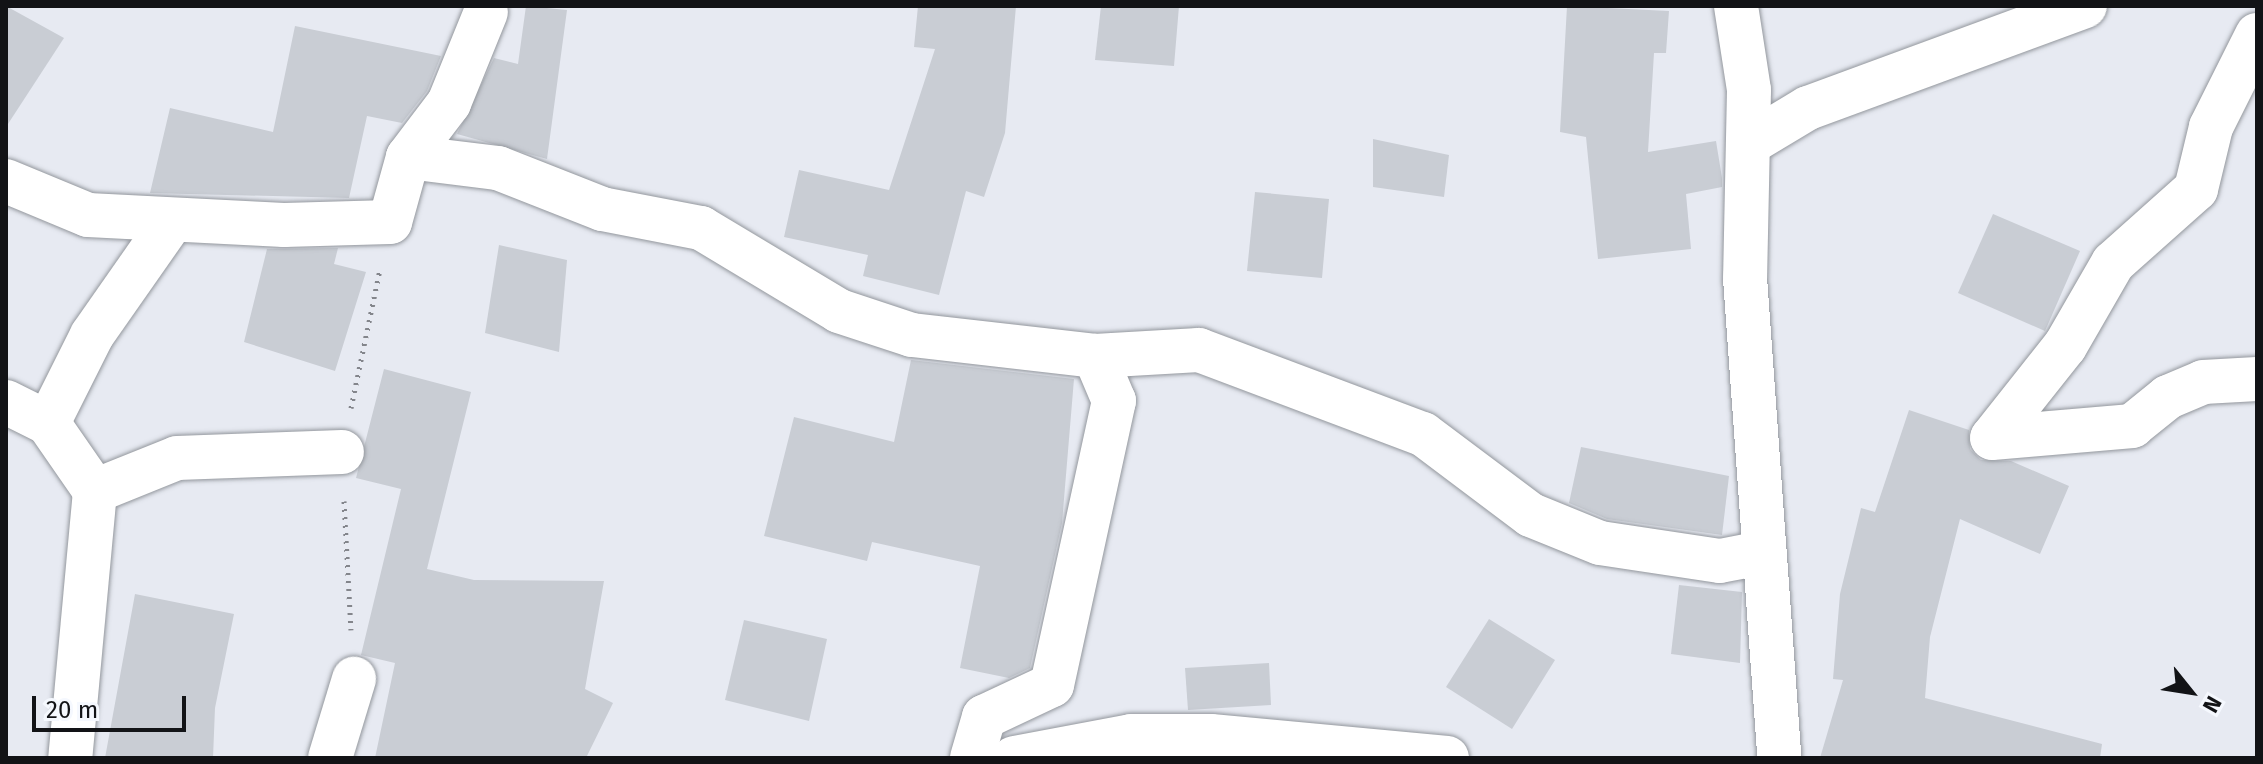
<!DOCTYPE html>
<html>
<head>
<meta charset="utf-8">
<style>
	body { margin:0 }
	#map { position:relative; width:2263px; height:764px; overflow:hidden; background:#e7eaf2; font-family:"Fira Sans",sans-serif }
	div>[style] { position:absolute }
	.building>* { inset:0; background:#c9cdd4 }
	.path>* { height:5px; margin-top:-2.5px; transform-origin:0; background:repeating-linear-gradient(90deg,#83858b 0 2px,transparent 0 8px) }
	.roads { filter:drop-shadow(0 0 2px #93979d) drop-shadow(0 0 2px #93979d) }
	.street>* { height:44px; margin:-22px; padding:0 22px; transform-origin:22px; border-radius:22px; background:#fff }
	span { translate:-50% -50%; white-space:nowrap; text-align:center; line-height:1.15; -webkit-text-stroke:7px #f5f8fe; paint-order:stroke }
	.frame { position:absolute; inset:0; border:8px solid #121316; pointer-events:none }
	.north { position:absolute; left:2151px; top:652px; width:80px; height:80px; -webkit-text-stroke:6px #f5f8fe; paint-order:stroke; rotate:120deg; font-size:22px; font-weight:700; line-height:32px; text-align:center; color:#121316 }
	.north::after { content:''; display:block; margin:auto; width:28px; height:36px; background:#121316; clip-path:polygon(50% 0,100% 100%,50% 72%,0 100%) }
	.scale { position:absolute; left:32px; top:696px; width:154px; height:36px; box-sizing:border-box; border:4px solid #121316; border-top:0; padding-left:10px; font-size:24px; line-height:28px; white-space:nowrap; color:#121316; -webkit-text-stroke:6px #f5f8fe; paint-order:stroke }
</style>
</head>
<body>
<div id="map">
	<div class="building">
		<div style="clip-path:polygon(6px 6px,64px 38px,6px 127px)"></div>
		<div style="clip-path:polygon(526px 6px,567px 10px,547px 159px,457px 134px,494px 58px,518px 64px)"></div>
		<div style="clip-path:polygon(918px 6px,1016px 6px,1005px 133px,984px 197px,966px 191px,939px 295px,863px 276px,868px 255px,784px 237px,799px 170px,889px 190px,935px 49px,914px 47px)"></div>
		<div style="clip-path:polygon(1101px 6px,1179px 6px,1174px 66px,1095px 60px)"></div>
		<div style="clip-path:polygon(1567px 6px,1669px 11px,1666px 53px,1654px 53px,1648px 152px,1716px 141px,1722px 178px,1722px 187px,1686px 194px,1691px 249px,1598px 259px,1586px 137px,1560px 132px)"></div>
		<div style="clip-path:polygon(295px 26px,441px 56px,427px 91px,402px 123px,367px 116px,349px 198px,150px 193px,170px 108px,273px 132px)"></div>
		<div style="clip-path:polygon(1373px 139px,1449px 155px,1444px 197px,1373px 187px)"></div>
		<div style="clip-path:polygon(1255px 192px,1329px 199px,1322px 278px,1247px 271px)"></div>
		<div style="clip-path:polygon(1993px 214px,2080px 251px,2045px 331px,1958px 293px)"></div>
		<div style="clip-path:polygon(499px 245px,567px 260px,559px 352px,485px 333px)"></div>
		<div style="clip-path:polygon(338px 248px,334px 264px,366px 272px,335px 371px,244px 342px,267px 249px)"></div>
		<div style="clip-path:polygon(911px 360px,1074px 379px,1062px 523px,1030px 668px,1009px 678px,960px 668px,980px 566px,872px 542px,867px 561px,764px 536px,794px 417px,894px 442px)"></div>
		<div style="clip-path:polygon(384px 369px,471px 392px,427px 569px,474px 580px,604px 581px,585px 689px,613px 703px,586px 758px,375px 758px,395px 663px,361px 655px,401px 489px,356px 478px)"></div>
		<div style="clip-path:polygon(1909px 410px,1969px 430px,1970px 449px,1981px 460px,2011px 461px,2069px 486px,2040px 554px,1960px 519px,1930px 637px,1925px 698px,2102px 744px,2100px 758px,1820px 758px,1843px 680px,1833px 679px,1840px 594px,1861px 508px,1875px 512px)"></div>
		<div style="clip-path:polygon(1581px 447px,1729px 476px,1722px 535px,1607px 519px,1569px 503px)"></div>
		<div style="clip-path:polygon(1679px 585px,1742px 592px,1740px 663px,1671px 654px)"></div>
		<div style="clip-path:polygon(135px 594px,234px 614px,215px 708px,213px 758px,105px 758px)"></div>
		<div style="clip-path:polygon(1489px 619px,1555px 660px,1512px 729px,1446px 687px)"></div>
		<div style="clip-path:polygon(744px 620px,827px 639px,809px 721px,725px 700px)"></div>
		<div style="clip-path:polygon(1269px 663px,1271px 705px,1188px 710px,1185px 668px)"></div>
	</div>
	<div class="path">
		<div style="left:351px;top:408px;width:142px;rotate:-78.2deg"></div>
		<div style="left:344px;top:501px;width:129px;rotate:86.9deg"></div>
	</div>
	<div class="roads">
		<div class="street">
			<div style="left:1736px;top:6px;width:85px;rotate:81.2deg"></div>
			<div style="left:1749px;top:90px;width:188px;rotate:91.2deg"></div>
			<div style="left:1745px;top:278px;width:481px;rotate:85.9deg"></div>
			<div style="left:2257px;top:35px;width:103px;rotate:116.6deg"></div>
			<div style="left:2211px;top:127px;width:64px;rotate:103.6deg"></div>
			<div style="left:2196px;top:189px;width:111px;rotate:138.3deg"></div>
			<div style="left:2113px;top:263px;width:96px;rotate:120deg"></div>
			<div style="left:2065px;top:346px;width:117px;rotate:128.4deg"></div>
			<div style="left:1992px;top:438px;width:141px;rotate:-4.9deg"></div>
			<div style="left:2132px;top:426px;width:46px;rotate:-38.9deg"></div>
			<div style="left:2168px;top:397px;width:38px;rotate:-23deg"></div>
			<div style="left:2203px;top:382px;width:54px;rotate:-3.2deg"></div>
			<div style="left:1748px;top:144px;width:70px;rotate:-31deg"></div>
			<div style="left:1808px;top:108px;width:295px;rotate:-20.2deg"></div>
			<div style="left:408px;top:157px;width:91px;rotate:7deg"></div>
			<div style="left:498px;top:168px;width:112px;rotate:21.5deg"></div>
			<div style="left:602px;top:209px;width:101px;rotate:10.9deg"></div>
			<div style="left:701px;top:228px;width:161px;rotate:31deg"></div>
			<div style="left:839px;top:311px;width:77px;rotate:18.2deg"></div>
			<div style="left:912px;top:335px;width:184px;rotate:6.5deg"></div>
			<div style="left:1095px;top:356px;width:104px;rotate:-3.3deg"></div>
			<div style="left:1199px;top:350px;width:239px;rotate:20.6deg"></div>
			<div style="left:1423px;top:434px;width:135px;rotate:36.9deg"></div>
			<div style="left:1531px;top:515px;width:74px;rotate:22.1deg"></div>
			<div style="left:1600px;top:543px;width:121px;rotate:8.5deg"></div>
			<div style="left:1720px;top:561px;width:43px;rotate:-10.8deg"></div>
			<div style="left:6px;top:181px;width:89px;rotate:22.5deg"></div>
			<div style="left:88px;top:215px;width:196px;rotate:2.9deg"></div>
			<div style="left:284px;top:225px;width:106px;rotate:-1.6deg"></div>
			<div style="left:390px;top:222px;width:67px;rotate:-74.5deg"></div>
			<div style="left:408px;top:157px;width:68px;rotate:-52.8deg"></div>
			<div style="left:449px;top:103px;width:98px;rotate:-67.9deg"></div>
			<div style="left:6px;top:402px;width:47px;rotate:26.6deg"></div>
			<div style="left:48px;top:423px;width:83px;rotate:55.3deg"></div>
			<div style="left:95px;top:491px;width:268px;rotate:95.3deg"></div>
			<div style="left:48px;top:423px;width:98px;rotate:-63.4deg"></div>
			<div style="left:92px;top:335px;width:138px;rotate:-55deg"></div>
			<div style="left:95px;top:491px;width:88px;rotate:-21.9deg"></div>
			<div style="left:177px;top:458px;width:165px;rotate:-2.1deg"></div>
			<div style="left:330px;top:758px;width:83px;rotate:-73.1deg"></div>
			<div style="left:972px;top:758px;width:43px;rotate:-73.7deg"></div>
			<div style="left:984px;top:717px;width:75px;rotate:-25.2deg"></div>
			<div style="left:1052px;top:685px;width:291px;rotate:-77.7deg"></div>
			<div style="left:1114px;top:401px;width:49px;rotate:-112.9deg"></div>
			<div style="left:1014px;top:758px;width:119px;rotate:-10.6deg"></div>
			<div style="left:1131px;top:736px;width:80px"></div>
			<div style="left:1211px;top:736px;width:237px;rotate:5.3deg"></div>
		</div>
	</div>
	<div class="frame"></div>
	<div class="north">N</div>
	<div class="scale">20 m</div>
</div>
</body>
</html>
